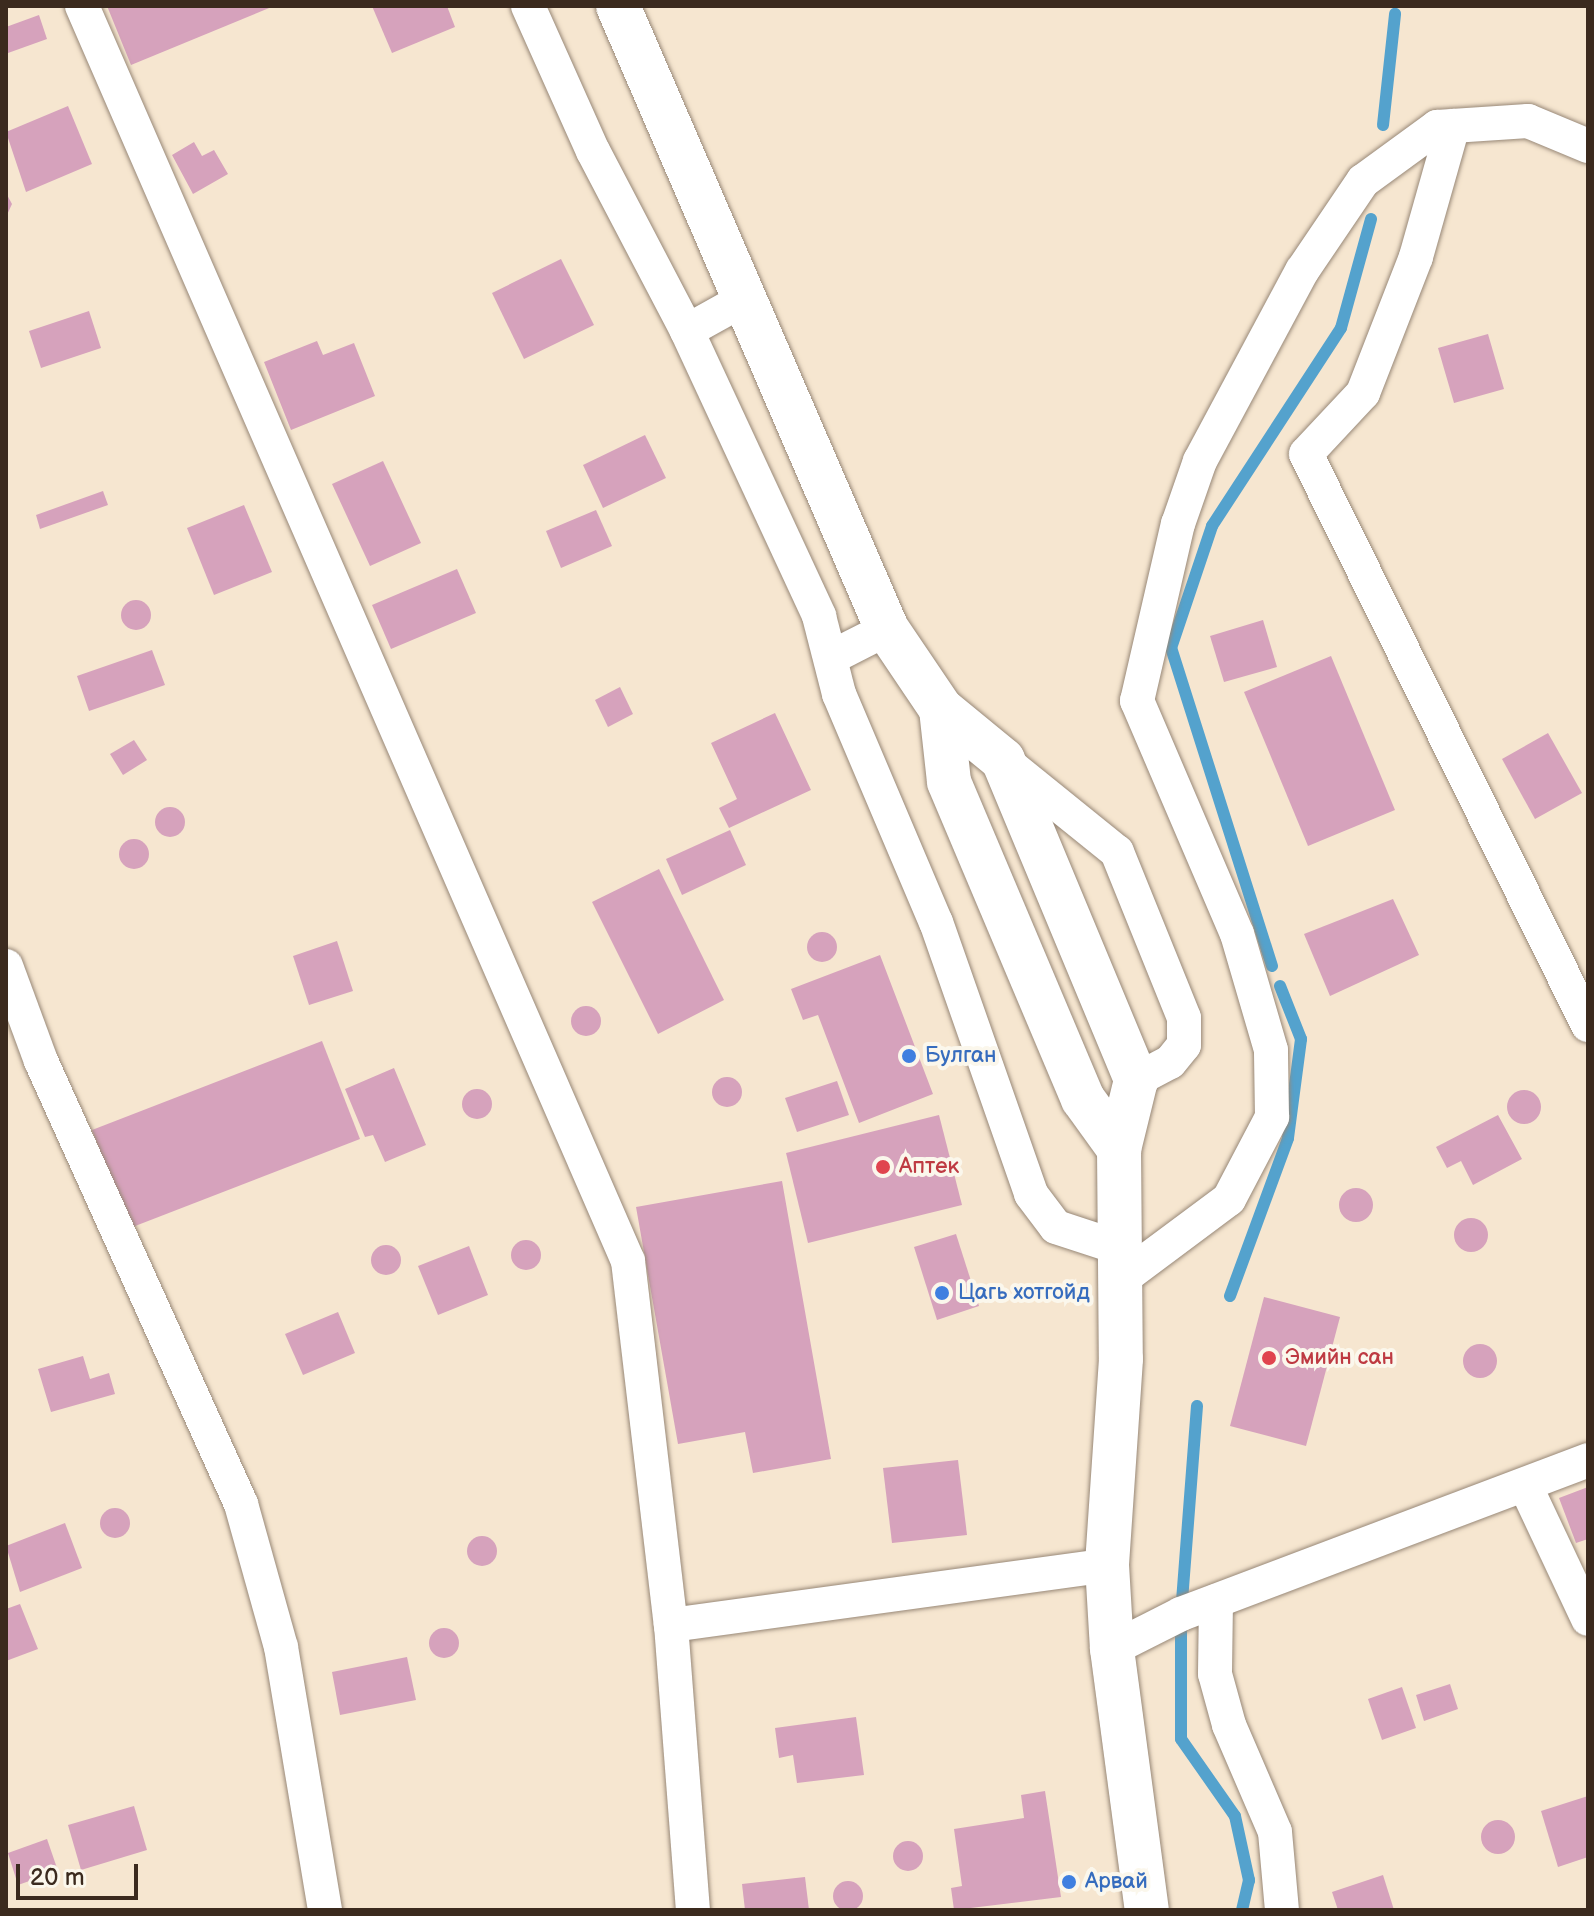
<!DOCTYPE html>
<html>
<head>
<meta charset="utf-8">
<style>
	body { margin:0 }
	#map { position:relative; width:1594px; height:1916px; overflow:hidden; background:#f6e6d0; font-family:"Balsamiq Sans",sans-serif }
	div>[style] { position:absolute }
	.stream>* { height:12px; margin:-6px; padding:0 6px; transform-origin:6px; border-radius:6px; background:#54a2cd }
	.building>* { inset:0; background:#d6a2bc }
	.round { border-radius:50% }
	.roads { filter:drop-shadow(0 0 2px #988877) drop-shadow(0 0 2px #988877) }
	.street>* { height:34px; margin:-17px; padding:0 17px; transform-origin:17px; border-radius:17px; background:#fff }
	.secondary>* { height:44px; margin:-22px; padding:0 22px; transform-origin:22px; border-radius:22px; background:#fff }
	.dots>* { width:22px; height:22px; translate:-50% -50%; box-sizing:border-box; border:4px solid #fbf7ec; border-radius:50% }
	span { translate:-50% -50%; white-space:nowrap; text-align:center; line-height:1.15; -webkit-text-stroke:8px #fbf7ec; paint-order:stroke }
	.shop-label { font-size:22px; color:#366cbe }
	.left { translate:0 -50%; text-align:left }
	.health-label { font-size:22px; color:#be3a42 }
	.frame { position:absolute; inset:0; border:8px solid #3b2a1e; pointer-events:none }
	.scale { position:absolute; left:16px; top:1864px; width:122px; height:36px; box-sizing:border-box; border:4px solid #3b2a1e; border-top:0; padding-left:10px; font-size:24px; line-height:28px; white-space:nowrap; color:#3b2a1e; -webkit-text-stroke:6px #fbf7ec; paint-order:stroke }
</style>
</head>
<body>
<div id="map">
	<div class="stream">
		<div style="left:1383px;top:125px;width:112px;rotate:-83.8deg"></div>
		<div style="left:1272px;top:966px;width:334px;rotate:-107.6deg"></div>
		<div style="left:1171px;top:648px;width:129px;rotate:-71.4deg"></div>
		<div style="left:1212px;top:526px;width:236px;rotate:-56.9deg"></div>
		<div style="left:1341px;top:328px;width:113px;rotate:-74.6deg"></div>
		<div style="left:1230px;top:1296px;width:168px;rotate:-69.8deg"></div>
		<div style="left:1288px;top:1138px;width:100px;rotate:-82.5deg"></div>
		<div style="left:1301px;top:1039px;width:57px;rotate:-111.6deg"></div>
		<div style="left:1197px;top:1406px;width:209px;rotate:94.4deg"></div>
		<div style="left:1181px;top:1614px;width:125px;rotate:90deg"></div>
		<div style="left:1181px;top:1739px;width:94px;rotate:55deg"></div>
		<div style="left:1235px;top:1816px;width:66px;rotate:77.7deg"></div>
		<div style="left:1249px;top:1880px;width:31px;rotate:103deg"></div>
	</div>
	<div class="building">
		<div style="clip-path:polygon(107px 6px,274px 6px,131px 65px)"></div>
		<div style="clip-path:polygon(372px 6px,447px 6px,455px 27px,392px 53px)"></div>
		<div style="clip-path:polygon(39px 15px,47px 39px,8px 53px,6px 27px)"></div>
		<div style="clip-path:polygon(68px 106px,92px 164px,26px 192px,6px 132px)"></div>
		<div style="clip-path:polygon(194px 142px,202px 156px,214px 150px,228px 174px,193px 194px,172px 155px)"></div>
		<div style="clip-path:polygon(6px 193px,12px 204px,6px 217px)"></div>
		<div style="clip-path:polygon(561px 259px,594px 325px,524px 359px,492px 293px)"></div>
		<div style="clip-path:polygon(89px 311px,101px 348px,41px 368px,29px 331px)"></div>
		<div style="clip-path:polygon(1488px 334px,1504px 389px,1454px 403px,1438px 348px)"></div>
		<div style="clip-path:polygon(317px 341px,323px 355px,354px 343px,375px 396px,291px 430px,264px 362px)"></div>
		<div style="clip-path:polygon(645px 435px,666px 478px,603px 508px,583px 465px)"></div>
		<div style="clip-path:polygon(383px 461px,421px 543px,370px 566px,332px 484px)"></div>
		<div style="clip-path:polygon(103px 491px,108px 505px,40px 529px,36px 515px)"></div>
		<div style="clip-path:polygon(244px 505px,272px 572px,214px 595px,187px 528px)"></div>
		<div style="clip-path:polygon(596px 510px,612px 546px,561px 568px,546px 531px)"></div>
		<div style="clip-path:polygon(457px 569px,476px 613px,391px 649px,372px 605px)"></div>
		<div class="round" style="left:121px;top:600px;width:30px;height:30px"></div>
		<div style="clip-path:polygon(1263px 620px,1277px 667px,1224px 682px,1210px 636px)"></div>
		<div style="clip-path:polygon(152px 650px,165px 685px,89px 711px,77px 676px)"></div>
		<div style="clip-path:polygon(1331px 656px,1395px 810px,1308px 846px,1244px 692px)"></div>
		<div style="clip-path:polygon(620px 687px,633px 714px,608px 727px,595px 700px)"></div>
		<div style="clip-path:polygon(775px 713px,811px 790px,729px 828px,719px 808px,737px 799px,711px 743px)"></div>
		<div style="clip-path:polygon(1548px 733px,1582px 793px,1535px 819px,1502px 759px)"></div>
		<div style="clip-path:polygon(134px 740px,147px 760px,123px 775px,110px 754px)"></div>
		<div class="round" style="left:155px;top:807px;width:30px;height:30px"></div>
		<div style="clip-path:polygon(730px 830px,746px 865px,682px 895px,666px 859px)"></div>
		<div class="round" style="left:119px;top:839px;width:30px;height:30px"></div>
		<div style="clip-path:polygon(659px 869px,724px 1000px,658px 1034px,592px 902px)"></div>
		<div style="clip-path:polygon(1393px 899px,1419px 955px,1330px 996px,1304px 934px)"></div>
		<div class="round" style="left:807px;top:932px;width:30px;height:30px"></div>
		<div style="clip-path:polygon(337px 941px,353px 991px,309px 1005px,293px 956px)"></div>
		<div style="clip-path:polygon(880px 955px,933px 1094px,859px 1123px,818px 1015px,803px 1020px,791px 989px)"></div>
		<div class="round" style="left:571px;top:1006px;width:30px;height:30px"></div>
		<div style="clip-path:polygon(322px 1041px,360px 1139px,130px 1228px,92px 1130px)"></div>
		<div style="clip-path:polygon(394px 1068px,426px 1145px,385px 1162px,373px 1135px,365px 1137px,345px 1089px)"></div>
		<div class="round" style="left:712px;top:1077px;width:30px;height:30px"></div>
		<div style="clip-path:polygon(837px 1081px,849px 1115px,797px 1132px,785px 1098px)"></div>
		<div class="round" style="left:462px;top:1089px;width:30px;height:30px"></div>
		<div class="round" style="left:1507px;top:1090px;width:34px;height:34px"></div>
		<div style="clip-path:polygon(939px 1115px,962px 1205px,808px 1243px,786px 1153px)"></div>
		<div style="clip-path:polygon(1498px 1115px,1522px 1159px,1473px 1185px,1461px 1161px,1447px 1168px,1436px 1147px)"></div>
		<div style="clip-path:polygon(782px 1181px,831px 1459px,753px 1473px,745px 1432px,678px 1444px,636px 1207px)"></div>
		<div class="round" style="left:1339px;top:1188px;width:34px;height:34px"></div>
		<div class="round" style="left:1454px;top:1218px;width:34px;height:34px"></div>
		<div style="clip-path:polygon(956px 1234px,979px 1306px,937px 1320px,914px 1247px)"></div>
		<div class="round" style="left:511px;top:1240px;width:30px;height:30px"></div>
		<div class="round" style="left:371px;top:1245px;width:30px;height:30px"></div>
		<div style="clip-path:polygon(469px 1246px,488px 1295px,438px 1315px,418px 1266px)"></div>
		<div style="clip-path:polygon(1264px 1297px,1340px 1317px,1306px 1446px,1230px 1426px)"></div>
		<div style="clip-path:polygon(338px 1312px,355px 1353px,303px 1375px,285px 1334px)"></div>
		<div class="round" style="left:1463px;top:1344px;width:34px;height:34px"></div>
		<div style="clip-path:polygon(83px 1356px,90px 1379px,109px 1373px,115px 1394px,51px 1412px,38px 1369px)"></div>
		<div style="clip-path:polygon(958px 1460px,967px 1535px,892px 1543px,883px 1468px)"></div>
		<div style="clip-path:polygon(1588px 1487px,1588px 1539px,1576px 1543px,1559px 1498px)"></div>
		<div class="round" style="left:100px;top:1508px;width:30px;height:30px"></div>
		<div style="clip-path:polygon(65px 1523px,82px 1568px,20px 1592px,6px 1546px)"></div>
		<div class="round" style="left:467px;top:1536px;width:30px;height:30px"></div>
		<div style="clip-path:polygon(20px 1604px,38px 1649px,6px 1661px,6px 1609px)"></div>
		<div class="round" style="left:429px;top:1628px;width:30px;height:30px"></div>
		<div style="clip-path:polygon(407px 1657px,416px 1700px,340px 1715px,332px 1672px)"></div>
		<div style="clip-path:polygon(1450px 1684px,1458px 1709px,1424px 1721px,1416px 1695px)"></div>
		<div style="clip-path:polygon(1402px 1687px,1416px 1728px,1382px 1740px,1368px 1699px)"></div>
		<div style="clip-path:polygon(856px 1717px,864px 1775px,797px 1783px,793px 1755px,779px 1758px,775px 1728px)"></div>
		<div style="clip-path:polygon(1045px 1791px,1061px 1897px,954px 1910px,951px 1888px,962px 1886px,954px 1829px,1024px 1818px,1021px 1795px)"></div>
		<div style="clip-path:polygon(1588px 1796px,1588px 1857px,1558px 1867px,1541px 1811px)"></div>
		<div style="clip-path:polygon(134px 1806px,147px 1850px,81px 1870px,68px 1825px)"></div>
		<div class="round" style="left:1481px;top:1820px;width:34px;height:34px"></div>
		<div style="clip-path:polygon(47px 1839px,58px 1871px,18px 1885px,8px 1853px)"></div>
		<div class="round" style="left:893px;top:1841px;width:30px;height:30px"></div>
		<div style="clip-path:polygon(1383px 1875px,1394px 1910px,1338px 1910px,1332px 1892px)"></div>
		<div style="clip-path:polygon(805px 1877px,809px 1910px,745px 1910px,742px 1884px)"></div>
		<div class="round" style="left:833px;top:1881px;width:30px;height:30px"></div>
	</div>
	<div class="roads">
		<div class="street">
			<div style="left:82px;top:6px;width:1369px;rotate:66.49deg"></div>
			<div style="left:628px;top:1261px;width:367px;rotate:83.3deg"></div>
			<div style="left:671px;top:1625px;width:286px;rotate:85.6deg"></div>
			<div style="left:528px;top:6px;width:159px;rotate:65.9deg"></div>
			<div style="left:593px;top:151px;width:203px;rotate:62.4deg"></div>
			<div style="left:687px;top:331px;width:64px;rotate:-29deg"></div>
			<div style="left:1453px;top:126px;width:136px;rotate:105.8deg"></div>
			<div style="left:1416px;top:257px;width:146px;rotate:111.3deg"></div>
			<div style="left:1363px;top:393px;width:83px;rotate:133.1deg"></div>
			<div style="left:1306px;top:454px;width:637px;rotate:63.72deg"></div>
			<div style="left:687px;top:331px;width:314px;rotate:65.1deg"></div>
			<div style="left:819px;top:616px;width:81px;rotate:75.6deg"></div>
			<div style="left:839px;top:694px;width:248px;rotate:67deg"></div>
			<div style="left:936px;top:922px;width:288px;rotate:70.7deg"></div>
			<div style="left:1031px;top:1194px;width:41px;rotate:52.9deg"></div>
			<div style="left:1056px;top:1227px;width:71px;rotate:18.2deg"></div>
			<div style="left:832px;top:657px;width:62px;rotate:-27deg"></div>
			<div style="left:1003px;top:760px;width:146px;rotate:38.9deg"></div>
			<div style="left:1117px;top:852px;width:179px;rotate:68deg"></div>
			<div style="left:1184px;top:1018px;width:27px;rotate:90deg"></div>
			<div style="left:1184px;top:1045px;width:22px;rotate:129deg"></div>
			<div style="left:1170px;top:1062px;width:38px;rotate:152deg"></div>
			<div style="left:6px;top:966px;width:101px;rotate:69.8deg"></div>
			<div style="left:41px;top:1061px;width:486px;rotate:65.7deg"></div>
			<div style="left:241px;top:1504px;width:148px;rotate:74.4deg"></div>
			<div style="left:281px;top:1647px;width:267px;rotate:80.5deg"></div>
			<div style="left:1123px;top:1278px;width:132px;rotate:-36.7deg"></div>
			<div style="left:1229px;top:1199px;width:93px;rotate:-62.3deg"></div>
			<div style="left:1272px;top:1117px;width:67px;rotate:-90.9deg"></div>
			<div style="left:1271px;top:1050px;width:121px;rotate:-106.3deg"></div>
			<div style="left:1237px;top:934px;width:254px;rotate:-113.2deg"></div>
			<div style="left:1137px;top:701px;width:182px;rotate:-77deg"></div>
			<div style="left:1178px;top:524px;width:67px;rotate:-70.8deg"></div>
			<div style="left:1200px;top:461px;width:216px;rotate:-61.8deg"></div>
			<div style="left:1302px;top:271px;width:109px;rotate:-55.9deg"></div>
			<div style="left:1363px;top:181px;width:92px;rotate:-36.1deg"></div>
			<div style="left:1437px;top:127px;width:91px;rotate:-3.8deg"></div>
			<div style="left:1528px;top:121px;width:65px;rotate:22.6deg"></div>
			<div style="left:1525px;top:1485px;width:148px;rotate:64.8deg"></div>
			<div style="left:1216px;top:1601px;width:73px;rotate:90.8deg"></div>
			<div style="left:1215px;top:1674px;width:53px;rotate:74.6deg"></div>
			<div style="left:1229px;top:1725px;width:116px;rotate:66.7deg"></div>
			<div style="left:1275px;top:1832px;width:78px;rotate:84.9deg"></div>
			<div style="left:671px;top:1625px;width:440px;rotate:-7.8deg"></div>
			<div style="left:1112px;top:1649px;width:77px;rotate:-26.9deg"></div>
			<div style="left:1181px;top:1614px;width:435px;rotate:-20.7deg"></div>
		</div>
		<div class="secondary">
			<div style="left:618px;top:6px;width:679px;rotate:66.65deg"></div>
			<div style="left:887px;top:629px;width:97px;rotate:56deg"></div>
			<div style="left:941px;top:709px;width:80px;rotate:39.4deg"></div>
			<div style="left:1003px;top:760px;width:347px;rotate:67.4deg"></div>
			<div style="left:1136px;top:1080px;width:71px;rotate:103.8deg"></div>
			<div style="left:1119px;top:1149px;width:210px;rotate:89.5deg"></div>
			<div style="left:1121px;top:1359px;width:206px;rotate:93.9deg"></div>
			<div style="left:1107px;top:1565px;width:84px;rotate:86.6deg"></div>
			<div style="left:1112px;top:1649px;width:263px;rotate:82.4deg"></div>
			<div style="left:941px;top:709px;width:73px;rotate:83.7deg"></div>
			<div style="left:949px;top:782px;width:344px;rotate:67.1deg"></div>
			<div style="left:1083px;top:1099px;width:62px;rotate:54.2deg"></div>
		</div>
	</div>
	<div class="dots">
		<div style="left:909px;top:1056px;background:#3f7fe0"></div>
		<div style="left:883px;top:1167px;background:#e0444e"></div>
		<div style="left:942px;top:1293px;background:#3f7fe0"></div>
		<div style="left:1269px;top:1358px;background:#e0444e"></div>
		<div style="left:1069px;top:1882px;background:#3f7fe0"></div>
	</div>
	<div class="shop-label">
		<span class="left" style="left:925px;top:1056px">Булган</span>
		<span class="left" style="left:958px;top:1293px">Цагь хотгойд</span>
		<span class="left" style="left:1085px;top:1882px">Арвай</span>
	</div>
	<div class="health-label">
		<span class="left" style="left:899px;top:1167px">Аптек</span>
		<span class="left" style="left:1285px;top:1358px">Эмийн сан</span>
	</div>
	<div class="frame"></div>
	<div class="scale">20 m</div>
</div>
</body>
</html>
